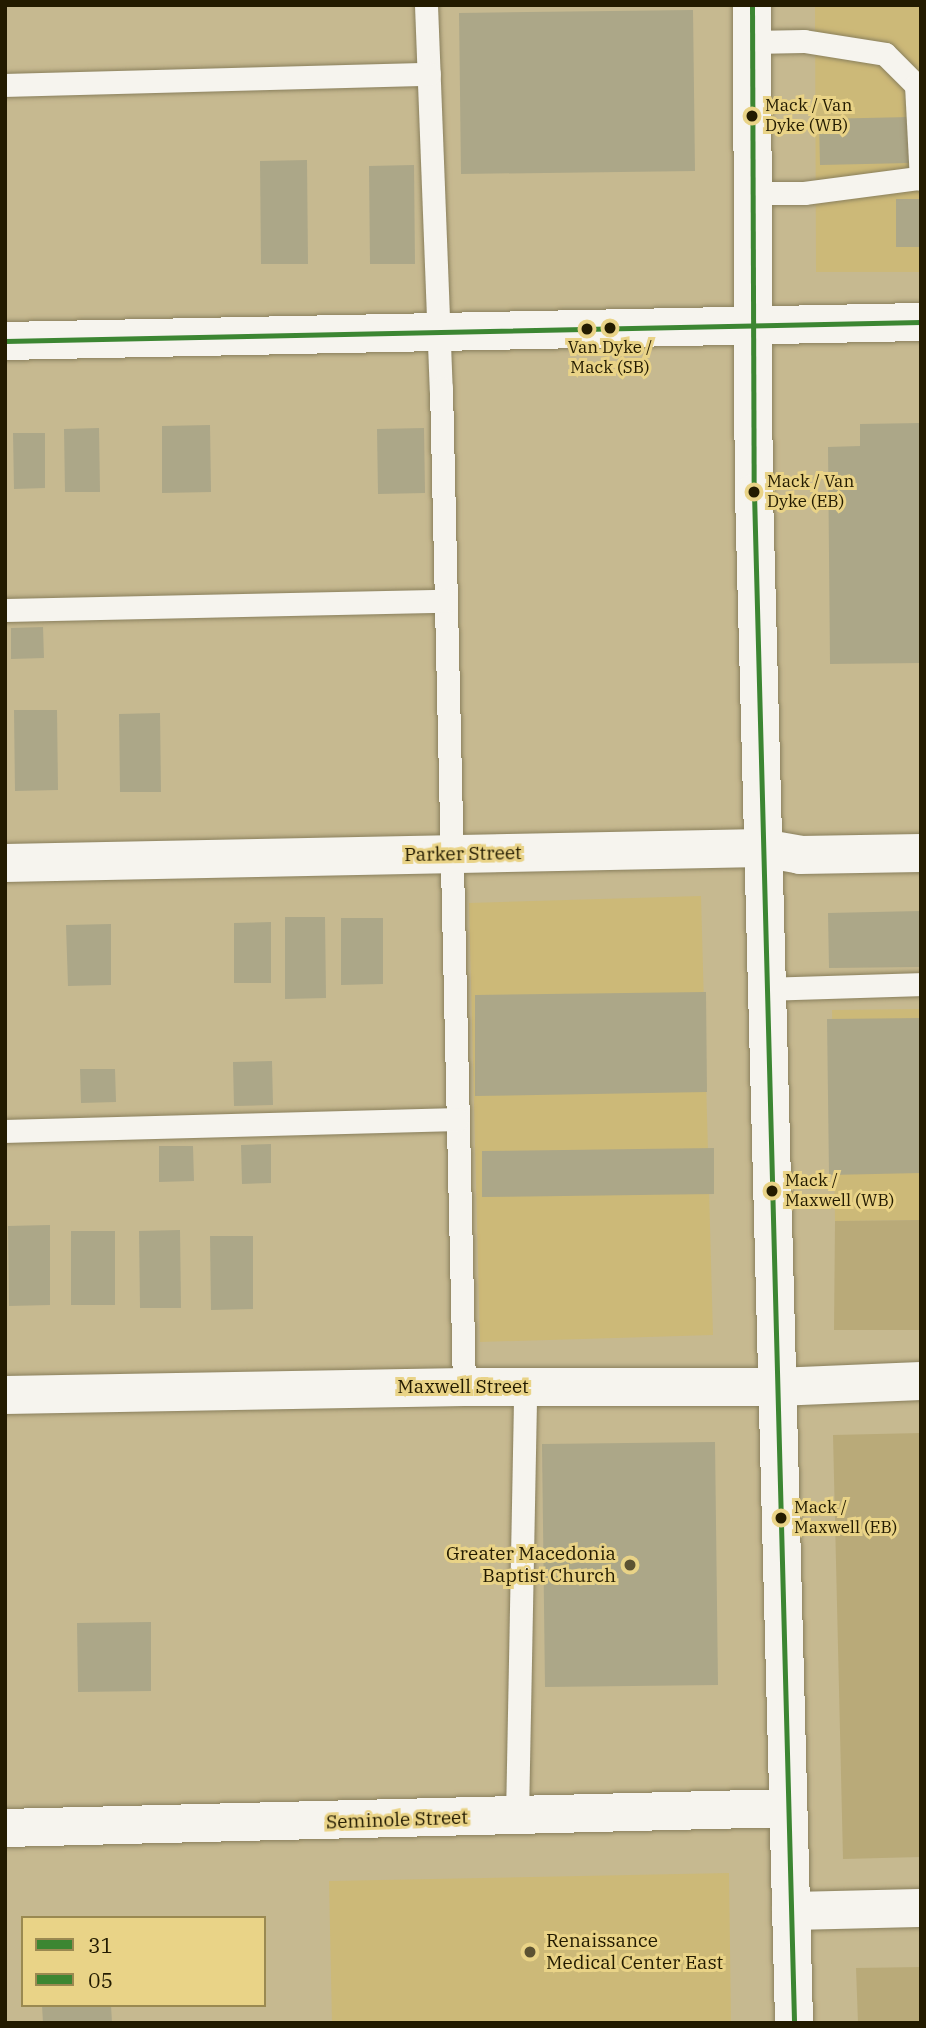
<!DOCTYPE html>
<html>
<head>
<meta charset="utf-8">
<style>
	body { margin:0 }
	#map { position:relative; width:926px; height:2028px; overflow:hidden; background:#c6b990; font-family:"IBM Plex Serif",serif }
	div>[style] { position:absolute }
	.built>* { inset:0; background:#ccb978 }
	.green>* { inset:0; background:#b9aa79 }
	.building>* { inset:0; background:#aca788 }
	.roads { filter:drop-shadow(0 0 2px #897f5c) drop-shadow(0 0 2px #897f5c) }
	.lane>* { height:23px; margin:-11.5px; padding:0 11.5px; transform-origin:11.5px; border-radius:11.5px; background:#f6f4ee }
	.street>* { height:38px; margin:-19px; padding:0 19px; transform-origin:19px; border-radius:19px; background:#f6f4ee }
	.secondary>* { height:38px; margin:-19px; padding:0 19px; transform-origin:19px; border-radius:19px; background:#f6f4ee }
	.bus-1>* { height:5px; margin:-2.5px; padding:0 2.5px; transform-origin:2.5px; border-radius:2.5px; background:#3c8632 }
	.bus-2>* { height:5px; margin:-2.5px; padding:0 2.5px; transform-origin:2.5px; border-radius:2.5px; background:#3c8632 }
	.dots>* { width:19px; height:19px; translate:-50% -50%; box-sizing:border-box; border:4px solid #e9d387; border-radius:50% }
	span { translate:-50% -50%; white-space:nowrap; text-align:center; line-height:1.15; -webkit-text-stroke:6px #e9d387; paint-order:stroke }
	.bus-label { font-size:17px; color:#231b00 }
	.left { translate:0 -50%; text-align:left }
	.street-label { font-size:19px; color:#231b00 }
	.poi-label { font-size:19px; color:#231b00 }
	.right { translate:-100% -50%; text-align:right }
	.frame { position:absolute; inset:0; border:7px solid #231b00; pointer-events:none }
	.legend { position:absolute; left:21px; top:1916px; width:245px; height:91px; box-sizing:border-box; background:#e9d387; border:2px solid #9a8951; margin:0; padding:9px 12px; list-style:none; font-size:21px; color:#231b00 }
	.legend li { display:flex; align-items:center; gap:14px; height:35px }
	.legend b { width:35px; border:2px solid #9a8951 }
</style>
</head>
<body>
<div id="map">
	<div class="built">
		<div style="clip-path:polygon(815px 5px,921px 5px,921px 272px,816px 272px)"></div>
		<div style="clip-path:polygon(701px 896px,713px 1335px,480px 1342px,469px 903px)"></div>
		<div style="clip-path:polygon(921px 1009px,921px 1220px,835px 1221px,832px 1010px)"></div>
		<div style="clip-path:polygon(729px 1873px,731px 2023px,332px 2023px,329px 1881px)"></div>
	</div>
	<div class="green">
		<div style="clip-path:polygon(921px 1220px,921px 1330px,834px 1330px,835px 1221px)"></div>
		<div style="clip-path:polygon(921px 1433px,921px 1857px,843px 1859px,833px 1435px)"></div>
		<div style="clip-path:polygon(921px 1967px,921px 2023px,858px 2023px,856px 1968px)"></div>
	</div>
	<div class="building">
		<div style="clip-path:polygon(693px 10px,695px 171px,461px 174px,459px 13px)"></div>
		<div style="clip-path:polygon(910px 117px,910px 163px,820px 165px,819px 119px)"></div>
		<div style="clip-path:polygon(307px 160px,308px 264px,261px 264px,260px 161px)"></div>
		<div style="clip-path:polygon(414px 165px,415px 264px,370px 264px,369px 166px)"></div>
		<div style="clip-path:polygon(896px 199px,921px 199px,921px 247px,896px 247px)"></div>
		<div style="clip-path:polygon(921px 423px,921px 663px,830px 664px,828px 447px,860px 446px,860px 424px)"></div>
		<div style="clip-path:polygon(210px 425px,211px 492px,162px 493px,162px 426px)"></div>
		<div style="clip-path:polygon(99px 428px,100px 492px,65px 492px,64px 429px)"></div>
		<div style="clip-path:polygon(424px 428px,425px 493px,378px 494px,377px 429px)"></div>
		<div style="clip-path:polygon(13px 433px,45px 433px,45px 488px,14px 489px)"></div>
		<div style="clip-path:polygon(43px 627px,44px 658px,11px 659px,11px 628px)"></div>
		<div style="clip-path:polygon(14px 710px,57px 710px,58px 790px,15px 791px)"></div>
		<div style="clip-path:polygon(160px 713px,161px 792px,120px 792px,119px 714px)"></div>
		<div style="clip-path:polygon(921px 911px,921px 967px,829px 968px,828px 913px)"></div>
		<div style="clip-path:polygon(285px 917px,325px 917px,326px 998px,285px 999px)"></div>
		<div style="clip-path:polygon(341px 918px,383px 918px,383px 984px,341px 985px)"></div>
		<div style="clip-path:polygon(271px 922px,271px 983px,234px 983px,234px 923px)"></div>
		<div style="clip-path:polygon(111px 924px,111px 985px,68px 986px,66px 925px)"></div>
		<div style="clip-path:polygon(706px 992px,707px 1092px,475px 1096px,475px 995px)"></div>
		<div style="clip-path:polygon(921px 1018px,921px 1173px,829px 1175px,827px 1019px)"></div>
		<div style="clip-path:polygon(272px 1061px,273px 1105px,234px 1106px,233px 1062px)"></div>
		<div style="clip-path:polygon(80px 1069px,115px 1069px,116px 1102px,81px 1103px)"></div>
		<div style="clip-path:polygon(271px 1144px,271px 1183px,242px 1184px,241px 1145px)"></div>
		<div style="clip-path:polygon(159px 1146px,193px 1146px,194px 1181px,159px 1182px)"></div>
		<div style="clip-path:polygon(714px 1148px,714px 1194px,482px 1197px,482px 1151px)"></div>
		<div style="clip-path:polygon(50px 1225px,50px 1305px,9px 1306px,8px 1226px)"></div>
		<div style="clip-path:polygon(180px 1230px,181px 1308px,140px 1308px,139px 1231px)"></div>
		<div style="clip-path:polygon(71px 1231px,115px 1231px,115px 1305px,71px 1305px)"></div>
		<div style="clip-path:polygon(210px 1236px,253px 1236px,253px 1309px,211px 1310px)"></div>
		<div style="clip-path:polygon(715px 1442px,718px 1685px,545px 1687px,542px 1444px)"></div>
		<div style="clip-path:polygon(151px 1622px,151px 1691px,78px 1692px,77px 1623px)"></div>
		<div style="clip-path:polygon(42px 2005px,111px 2005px,112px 2023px,43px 2023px)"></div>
	</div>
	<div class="roads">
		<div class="lane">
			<div style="left:426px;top:5px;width:383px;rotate:87.8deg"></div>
			<div style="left:441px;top:388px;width:999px;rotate:88.68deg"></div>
			<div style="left:751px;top:42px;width:53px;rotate:-1.1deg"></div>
			<div style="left:804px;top:41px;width:82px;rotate:9.1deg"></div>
			<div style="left:885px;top:54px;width:44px;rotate:45deg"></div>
			<div style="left:916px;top:85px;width:94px;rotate:87deg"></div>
			<div style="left:5px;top:85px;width:424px;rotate:-1.5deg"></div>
			<div style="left:751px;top:193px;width:53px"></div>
			<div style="left:804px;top:193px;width:115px;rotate:-7.5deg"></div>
			<div style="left:5px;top:610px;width:440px;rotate:-1.2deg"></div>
			<div style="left:766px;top:989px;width:155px;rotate:-1.8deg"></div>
			<div style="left:5px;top:1131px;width:452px;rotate:-1.5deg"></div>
			<div style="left:517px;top:1817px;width:430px;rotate:-88.9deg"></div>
		</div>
		<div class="street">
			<div style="left:5px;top:863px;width:757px;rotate:-1.14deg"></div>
			<div style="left:762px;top:848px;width:39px;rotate:10deg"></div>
			<div style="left:800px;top:855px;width:121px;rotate:-0.9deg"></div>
			<div style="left:5px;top:1395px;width:459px;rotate:-1deg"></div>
			<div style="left:464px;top:1387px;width:312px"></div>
			<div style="left:776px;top:1387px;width:145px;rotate:-2.4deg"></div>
			<div style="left:5px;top:1828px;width:783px;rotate:-1.46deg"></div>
			<div style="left:791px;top:1911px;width:130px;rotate:-1.3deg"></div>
		</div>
		<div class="secondary">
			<div style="left:752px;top:5px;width:488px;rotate:89.8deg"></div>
			<div style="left:754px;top:493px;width:1531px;rotate:88.5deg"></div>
			<div style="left:5px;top:341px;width:916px;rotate:-1.19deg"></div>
		</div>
	</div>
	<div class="bus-1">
		<div style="left:752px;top:5px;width:488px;rotate:89.8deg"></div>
		<div style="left:754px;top:493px;width:1531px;rotate:88.5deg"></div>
	</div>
	<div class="bus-2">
		<div style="left:5px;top:341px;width:916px;rotate:-1.19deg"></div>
	</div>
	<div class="dots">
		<div style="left:752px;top:116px;background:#231b00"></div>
		<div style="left:610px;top:328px;background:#231b00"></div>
		<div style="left:587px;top:329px;background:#231b00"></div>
		<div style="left:754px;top:492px;background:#231b00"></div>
		<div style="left:772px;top:1191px;background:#231b00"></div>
		<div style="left:781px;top:1518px;background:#231b00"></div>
		<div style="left:630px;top:1565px;background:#5c5232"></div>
		<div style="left:530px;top:1952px;background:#5c5232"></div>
	</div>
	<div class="bus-label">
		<span class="left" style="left:765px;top:116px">Mack / Van<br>Dyke (WB)</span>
		<span style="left:610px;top:358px">Van Dyke /<br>Mack (SB)</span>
		<span class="left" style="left:767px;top:492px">Mack / Van<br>Dyke (EB)</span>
		<span class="left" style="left:785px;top:1191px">Mack /<br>Maxwell (WB)</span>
		<span class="left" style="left:794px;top:1518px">Mack /<br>Maxwell (EB)</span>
	</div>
	<div class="street-label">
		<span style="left:463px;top:854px;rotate:-1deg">Parker Street</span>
		<span style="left:463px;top:1387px">Maxwell Street</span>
		<span style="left:397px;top:1820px;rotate:-2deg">Seminole Street</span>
	</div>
	<div class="poi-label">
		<span class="right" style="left:616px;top:1565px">Greater Macedonia<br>Baptist Church</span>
		<span class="left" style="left:546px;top:1952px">Renaissance<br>Medical Center East</span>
	</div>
	<div class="frame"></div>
	<ul class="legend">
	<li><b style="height:9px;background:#3c8632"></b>31</li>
	<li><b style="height:9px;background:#3c8632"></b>05</li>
	</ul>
</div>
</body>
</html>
